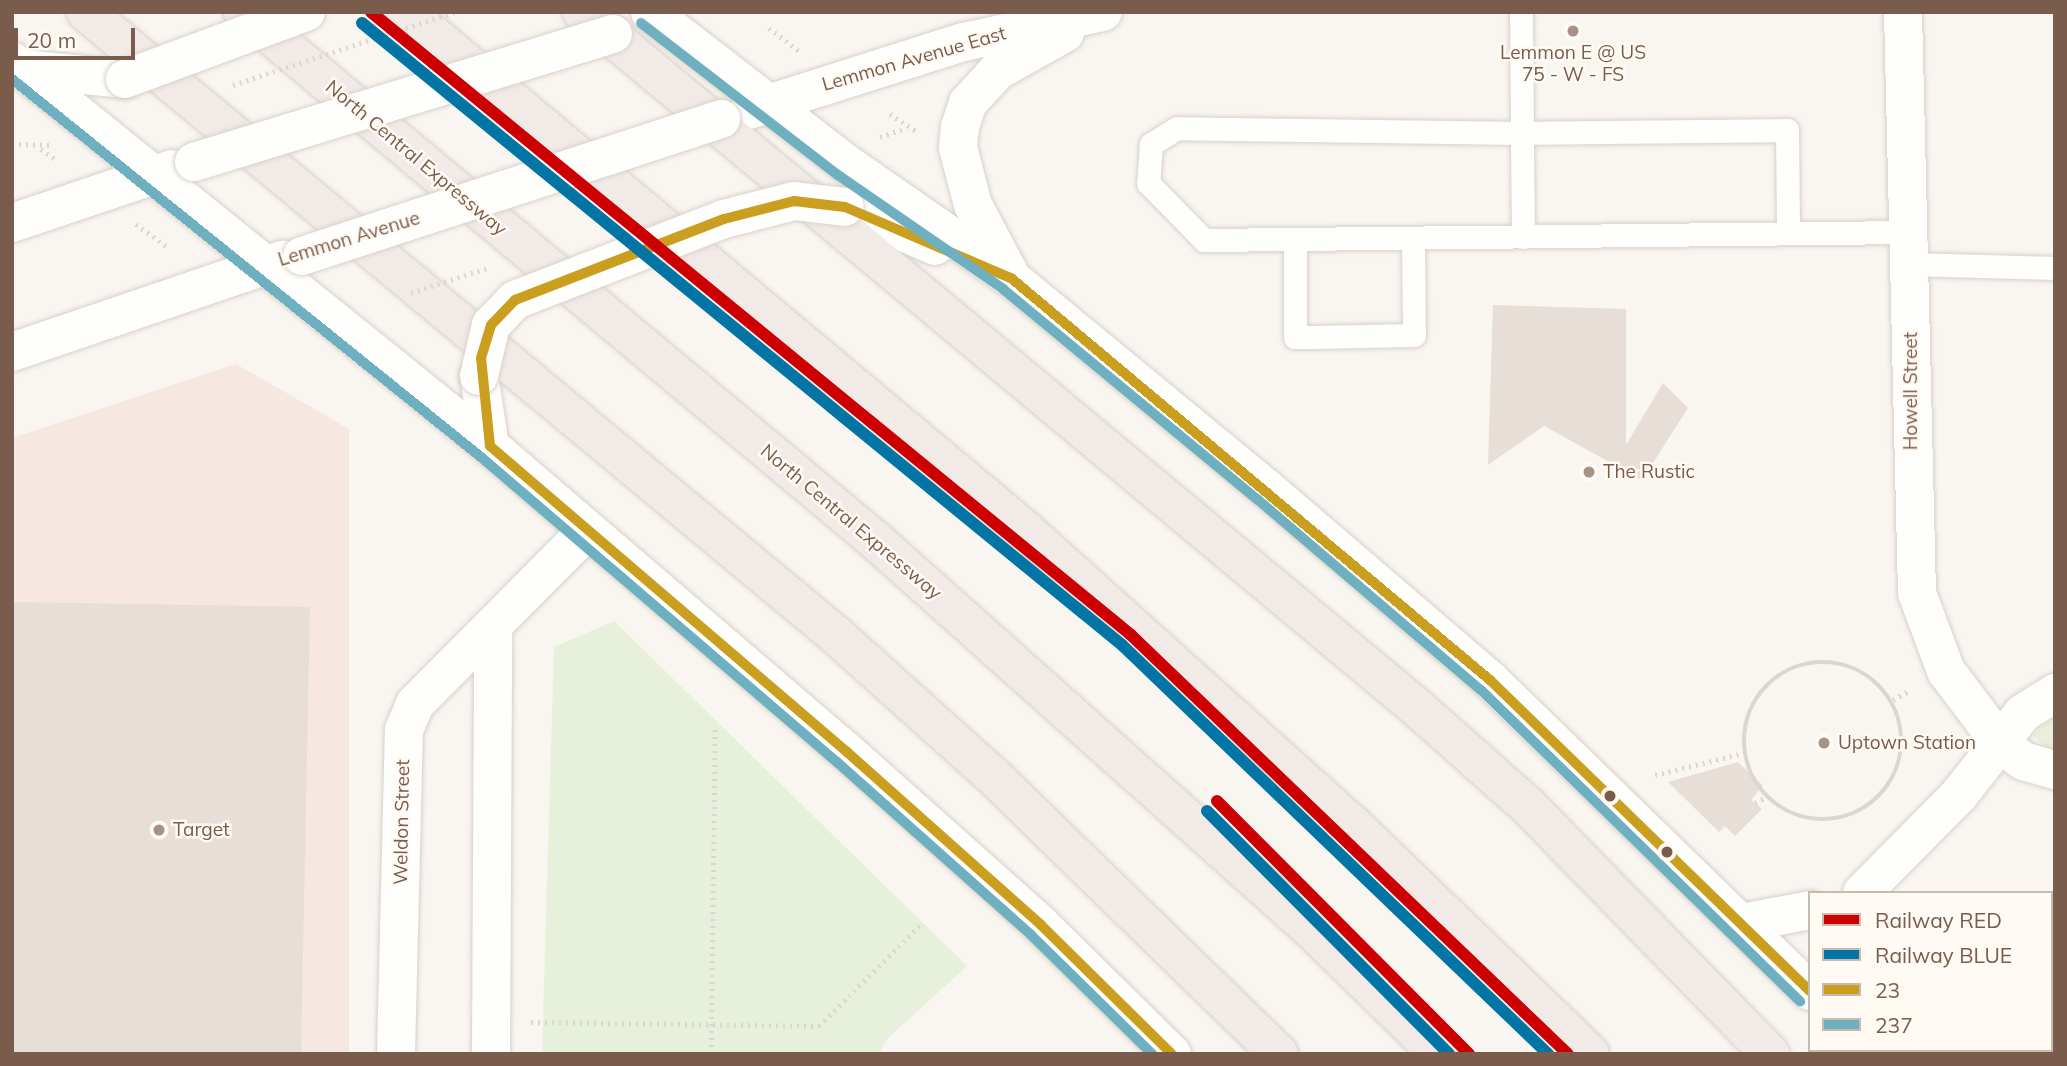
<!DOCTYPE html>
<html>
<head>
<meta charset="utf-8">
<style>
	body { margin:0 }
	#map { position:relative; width:2067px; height:1066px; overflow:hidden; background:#f9f5f0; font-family:Mulish,sans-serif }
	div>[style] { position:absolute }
	.commercial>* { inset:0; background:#f6e8e1 }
	.green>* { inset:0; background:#e7f0db }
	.building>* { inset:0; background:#e6ded7 }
	.path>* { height:4.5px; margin-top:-2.25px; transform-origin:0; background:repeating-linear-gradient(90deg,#dcd5d0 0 2px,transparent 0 7px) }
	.path>.ring { margin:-2.25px; padding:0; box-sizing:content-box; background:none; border:4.5px solid #dcd5d0; border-radius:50% }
	.roads { filter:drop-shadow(0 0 2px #d7d1cb) drop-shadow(0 0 2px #d7d1cb) }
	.lane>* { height:23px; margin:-11.5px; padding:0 11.5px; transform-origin:11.5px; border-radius:11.5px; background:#fefefd }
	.street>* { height:38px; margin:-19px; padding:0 19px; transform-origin:19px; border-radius:19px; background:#fefefd }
	.secondary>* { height:38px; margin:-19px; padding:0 19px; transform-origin:19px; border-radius:19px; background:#fefefd }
	.highway>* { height:38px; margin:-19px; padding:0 19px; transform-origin:19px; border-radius:19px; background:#f2eae7 }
	.path-bridge>* { height:4.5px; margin-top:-2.25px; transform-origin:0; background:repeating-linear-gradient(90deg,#dcd5d0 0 2px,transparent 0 7px) }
	.bridges { filter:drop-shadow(0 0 2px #d9d2cb) drop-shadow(0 0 2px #d9d2cb) }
	.secondary-bridge>* { height:38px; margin:-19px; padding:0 19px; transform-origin:19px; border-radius:19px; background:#fefefd }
	.bus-1>* { height:10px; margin:-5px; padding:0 5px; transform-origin:5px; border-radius:5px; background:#ca9f1f }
	.bus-2>* { height:10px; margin:-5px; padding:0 5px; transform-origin:5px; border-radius:5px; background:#6fb0c0 }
	.rail-1>* { height:12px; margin:-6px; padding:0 6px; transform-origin:6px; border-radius:6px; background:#c00 }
	.rail-2>* { height:12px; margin:-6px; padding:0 6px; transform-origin:6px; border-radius:6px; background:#0275a4 }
	.dots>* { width:19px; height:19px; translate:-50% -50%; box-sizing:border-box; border:4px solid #fffaf3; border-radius:50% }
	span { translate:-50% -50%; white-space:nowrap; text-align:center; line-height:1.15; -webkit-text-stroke:5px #fffaf3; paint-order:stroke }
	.poi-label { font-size:19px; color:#7a5c4d }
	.left { translate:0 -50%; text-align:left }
	.street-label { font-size:19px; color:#7a5c4d }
	.frame { position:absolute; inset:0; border:14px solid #7a5c4d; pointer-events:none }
	.legend { position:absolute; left:1808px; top:891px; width:245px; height:161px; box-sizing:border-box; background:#fffaf3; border:2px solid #cabbb1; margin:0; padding:9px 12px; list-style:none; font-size:21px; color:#7a5c4d }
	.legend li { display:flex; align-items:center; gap:14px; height:35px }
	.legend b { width:35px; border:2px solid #cabbb1 }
	.scale { position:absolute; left:14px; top:28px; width:121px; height:32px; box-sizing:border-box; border:4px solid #7a5c4d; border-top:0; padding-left:9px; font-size:21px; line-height:24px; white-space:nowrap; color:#7a5c4d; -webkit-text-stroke:5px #fffaf3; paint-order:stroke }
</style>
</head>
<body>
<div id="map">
	<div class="commercial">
		<div style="clip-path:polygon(236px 364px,349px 429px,349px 1054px,12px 1054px,12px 438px)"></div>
	</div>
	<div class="green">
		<div style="clip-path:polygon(614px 621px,967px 966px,887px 1039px,879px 1054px,542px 1054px,554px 647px)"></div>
		<div style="clip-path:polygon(2055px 716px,2055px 753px,2052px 753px,2033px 735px)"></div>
	</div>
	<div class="building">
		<div style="clip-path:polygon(1493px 305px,1626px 309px,1626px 445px,1663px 383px,1688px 408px,1642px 480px,1544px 426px,1488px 465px)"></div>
		<div style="clip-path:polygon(12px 602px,310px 607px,301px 1054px,12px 1054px)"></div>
		<div style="clip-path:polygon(1738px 762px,1763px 786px,1751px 800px,1762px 809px,1735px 836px,1725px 826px,1719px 832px,1668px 782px)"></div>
	</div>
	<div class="path">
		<div style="left:769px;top:28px;width:41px;rotate:37.1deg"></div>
		<div style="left:890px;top:114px;width:35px;rotate:33deg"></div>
		<div style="left:880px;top:137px;width:28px;rotate:-19deg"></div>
		<div style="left:12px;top:144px;width:40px;rotate:1.4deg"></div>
		<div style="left:41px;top:149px;width:19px;rotate:35deg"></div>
		<div style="left:136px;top:224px;width:37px;rotate:36deg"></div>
		<div class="ring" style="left:1744px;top:662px;width:153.5px;height:153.5px"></div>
		<div style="left:1893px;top:700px;width:20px;rotate:-30deg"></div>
		<div style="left:1655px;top:775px;width:92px;rotate:-13.9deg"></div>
		<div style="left:1755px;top:803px;width:13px;rotate:-27deg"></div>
		<div style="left:531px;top:1022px;width:288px;rotate:0.8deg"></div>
		<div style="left:819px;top:1026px;width:144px;rotate:-45deg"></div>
		<div style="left:711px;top:1054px;width:329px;rotate:-89.3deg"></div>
	</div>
	<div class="roads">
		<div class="lane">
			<div style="left:1521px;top:12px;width:121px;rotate:89.5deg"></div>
			<div style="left:1522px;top:133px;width:345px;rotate:-179.2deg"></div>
			<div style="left:1177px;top:128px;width:31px;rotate:148deg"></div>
			<div style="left:1151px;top:144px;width:39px;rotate:94deg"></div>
			<div style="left:1148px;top:183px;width:80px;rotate:45.5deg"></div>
			<div style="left:1204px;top:240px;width:707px;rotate:-0.65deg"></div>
			<div style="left:1523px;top:237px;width:104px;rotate:-90.6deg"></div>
			<div style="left:1522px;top:133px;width:265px;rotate:-0.6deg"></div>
			<div style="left:1787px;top:130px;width:103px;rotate:89.4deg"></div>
			<div style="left:1295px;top:239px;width:98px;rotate:90deg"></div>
			<div style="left:1295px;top:337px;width:19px"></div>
			<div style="left:1314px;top:337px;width:100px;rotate:-1.1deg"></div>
			<div style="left:1414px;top:335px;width:97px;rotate:-90.6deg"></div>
			<div style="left:1910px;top:264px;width:145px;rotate:1.6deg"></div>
		</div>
		<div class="street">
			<div style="left:1903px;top:12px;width:581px;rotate:88.62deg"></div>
			<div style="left:1917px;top:593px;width:83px;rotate:69.6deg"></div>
			<div style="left:1946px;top:671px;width:93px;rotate:52.9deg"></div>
			<div style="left:396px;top:1054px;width:324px;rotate:-88.6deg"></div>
			<div style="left:404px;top:730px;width:28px;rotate:-67deg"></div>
			<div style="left:415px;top:704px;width:244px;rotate:-45.2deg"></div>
			<div style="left:491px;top:1054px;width:428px;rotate:-89.7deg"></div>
		</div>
		<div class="secondary">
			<div style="left:650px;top:12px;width:249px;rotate:37.7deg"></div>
			<div style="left:847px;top:164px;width:200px;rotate:34.8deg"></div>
			<div style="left:1011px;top:278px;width:330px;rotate:39.5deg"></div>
			<div style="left:1266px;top:488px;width:295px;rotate:40.6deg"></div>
			<div style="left:1490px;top:680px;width:446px;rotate:44.2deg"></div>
			<div style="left:12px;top:61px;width:614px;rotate:38.85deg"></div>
			<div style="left:490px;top:446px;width:469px;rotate:40.6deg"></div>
			<div style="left:846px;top:751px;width:261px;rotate:41.7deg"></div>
			<div style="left:1041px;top:925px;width:184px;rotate:44.6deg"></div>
			<div style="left:24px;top:69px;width:101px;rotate:5.7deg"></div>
			<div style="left:749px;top:110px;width:225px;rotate:-17.6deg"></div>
			<div style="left:964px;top:42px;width:142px;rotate:-12.2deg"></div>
			<div style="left:845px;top:207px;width:98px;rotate:23.4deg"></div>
			<div style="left:12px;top:223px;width:169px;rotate:-18.6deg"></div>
			<div style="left:1009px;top:273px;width:77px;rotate:-117.9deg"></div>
			<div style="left:973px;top:205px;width:59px;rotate:-104.7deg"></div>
			<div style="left:958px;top:148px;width:21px;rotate:-85deg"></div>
			<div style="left:960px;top:127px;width:25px;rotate:-72deg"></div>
			<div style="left:968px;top:103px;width:43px;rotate:-47.8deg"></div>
			<div style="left:997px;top:71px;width:78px;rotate:-29.2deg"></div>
			<div style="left:12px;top:352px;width:286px;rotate:-18.8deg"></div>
			<div style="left:479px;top:376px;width:71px;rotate:81.1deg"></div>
			<div style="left:2002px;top:745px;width:26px;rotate:37deg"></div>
			<div style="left:2023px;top:761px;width:33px;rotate:16deg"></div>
			<div style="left:1862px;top:893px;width:138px;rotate:-45.3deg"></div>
			<div style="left:1959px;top:795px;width:104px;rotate:-52deg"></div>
			<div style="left:2023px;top:713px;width:38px;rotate:-32deg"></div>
			<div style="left:1742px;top:923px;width:69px;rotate:-10.8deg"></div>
			<div style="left:1868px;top:1050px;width:5px;rotate:53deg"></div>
		</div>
		<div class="highway">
			<div style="left:86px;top:12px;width:976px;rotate:39.72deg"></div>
			<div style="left:837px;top:636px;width:208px;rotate:41.9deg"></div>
			<div style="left:992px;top:775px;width:400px;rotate:44.2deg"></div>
			<div style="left:243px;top:12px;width:824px;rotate:39.88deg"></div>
			<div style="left:875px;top:540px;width:584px;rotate:41.74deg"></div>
			<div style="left:1311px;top:929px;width:179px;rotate:44.3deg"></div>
			<div style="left:406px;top:12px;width:806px;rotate:39.91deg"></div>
			<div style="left:1024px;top:529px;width:440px;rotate:42deg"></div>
			<div style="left:1351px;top:823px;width:332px;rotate:44deg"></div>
			<div style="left:582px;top:12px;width:1081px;rotate:39.79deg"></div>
			<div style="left:1413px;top:704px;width:154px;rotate:41.6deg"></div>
			<div style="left:1528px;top:806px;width:347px;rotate:45.7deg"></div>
		</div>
	</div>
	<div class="path-bridge">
		<div style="left:233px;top:85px;width:234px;rotate:-18.2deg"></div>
		<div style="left:411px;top:293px;width:83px;rotate:-18.2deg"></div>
	</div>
	<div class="bridges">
		<div class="secondary-bridge">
			<div style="left:125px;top:79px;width:193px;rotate:-20.3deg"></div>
			<div style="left:194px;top:162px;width:438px;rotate:-17deg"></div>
			<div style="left:302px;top:256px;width:441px;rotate:-18.1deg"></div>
			<div style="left:479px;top:376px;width:52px;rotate:-76.8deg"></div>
			<div style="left:491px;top:325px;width:35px;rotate:-46deg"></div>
			<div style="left:515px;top:300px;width:224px;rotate:-21.2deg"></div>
			<div style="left:724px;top:219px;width:72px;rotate:-14.4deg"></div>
			<div style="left:794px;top:201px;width:51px;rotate:6.7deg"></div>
		</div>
	</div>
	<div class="bus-1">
		<div style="left:490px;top:446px;width:88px;rotate:-95.8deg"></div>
		<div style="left:481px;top:358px;width:34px;rotate:-73deg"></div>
		<div style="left:491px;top:325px;width:35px;rotate:-46deg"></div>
		<div style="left:515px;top:300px;width:224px;rotate:-21.2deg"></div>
		<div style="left:724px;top:219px;width:72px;rotate:-14.4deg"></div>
		<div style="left:794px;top:201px;width:51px;rotate:6.7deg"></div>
		<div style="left:845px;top:207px;width:181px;rotate:23.2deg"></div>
		<div style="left:1011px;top:278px;width:625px;rotate:40.01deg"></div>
		<div style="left:1490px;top:680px;width:446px;rotate:44.2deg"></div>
		<div style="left:490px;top:446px;width:469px;rotate:40.6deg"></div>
		<div style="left:846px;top:751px;width:261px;rotate:41.7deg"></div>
		<div style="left:1041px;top:925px;width:184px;rotate:44.6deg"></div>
	</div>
	<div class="bus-2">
		<div style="left:641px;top:23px;width:249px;rotate:37.7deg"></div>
		<div style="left:838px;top:175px;width:201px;rotate:34.6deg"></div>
		<div style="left:1003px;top:289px;width:330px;rotate:39.6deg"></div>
		<div style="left:1257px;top:499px;width:294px;rotate:40.5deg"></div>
		<div style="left:1481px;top:690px;width:446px;rotate:44.3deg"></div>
		<div style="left:12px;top:79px;width:602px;rotate:38.87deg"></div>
		<div style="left:481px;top:457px;width:469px;rotate:40.6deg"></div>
		<div style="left:837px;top:762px;width:260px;rotate:41.7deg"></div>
		<div style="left:1031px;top:935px;width:170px;rotate:44.5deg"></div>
	</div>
	<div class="rail-1">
		<div style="left:371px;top:12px;width:983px;rotate:39.34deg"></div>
		<div style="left:1131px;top:635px;width:605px;rotate:43.8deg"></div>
		<div style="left:1217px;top:801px;width:357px;rotate:45.1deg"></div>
	</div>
	<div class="rail-2">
		<div style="left:362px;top:23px;width:982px;rotate:39.3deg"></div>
		<div style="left:1122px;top:645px;width:591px;rotate:43.83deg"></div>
		<div style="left:1207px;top:811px;width:343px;rotate:45.1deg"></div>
	</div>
	<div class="dots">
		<div style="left:1573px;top:31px;background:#a69286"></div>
		<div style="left:1589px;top:472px;background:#a69286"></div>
		<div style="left:1824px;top:743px;background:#a69286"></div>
		<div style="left:1610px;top:796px;background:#7a5c4d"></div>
		<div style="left:159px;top:830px;background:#a69286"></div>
		<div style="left:1667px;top:852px;background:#7a5c4d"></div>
	</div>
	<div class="poi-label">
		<span style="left:1573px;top:64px">Lemmon E @ US<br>75 - W - FS</span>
		<span class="left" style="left:1603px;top:472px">The Rustic</span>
		<span class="left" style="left:1838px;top:743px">Uptown Station</span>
		<span class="left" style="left:173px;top:830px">Target</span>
	</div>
	<div class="street-label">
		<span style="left:914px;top:59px;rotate:-16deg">Lemmon Avenue East</span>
		<span style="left:416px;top:158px;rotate:40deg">North Central Expressway</span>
		<span style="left:349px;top:239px;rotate:-17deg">Lemmon Avenue</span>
		<span style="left:1911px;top:391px;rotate:-90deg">Howell Street</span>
		<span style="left:851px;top:522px;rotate:40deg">North Central Expressway</span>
		<span style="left:402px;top:822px;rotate:-89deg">Weldon Street</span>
	</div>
	<div class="frame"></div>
	<ul class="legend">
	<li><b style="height:9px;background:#c00"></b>Railway RED</li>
	<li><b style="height:9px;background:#0275a4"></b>Railway BLUE</li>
	<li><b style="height:9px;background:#ca9f1f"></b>23</li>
	<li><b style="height:9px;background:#6fb0c0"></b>237</li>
	</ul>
	<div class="scale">20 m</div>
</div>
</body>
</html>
